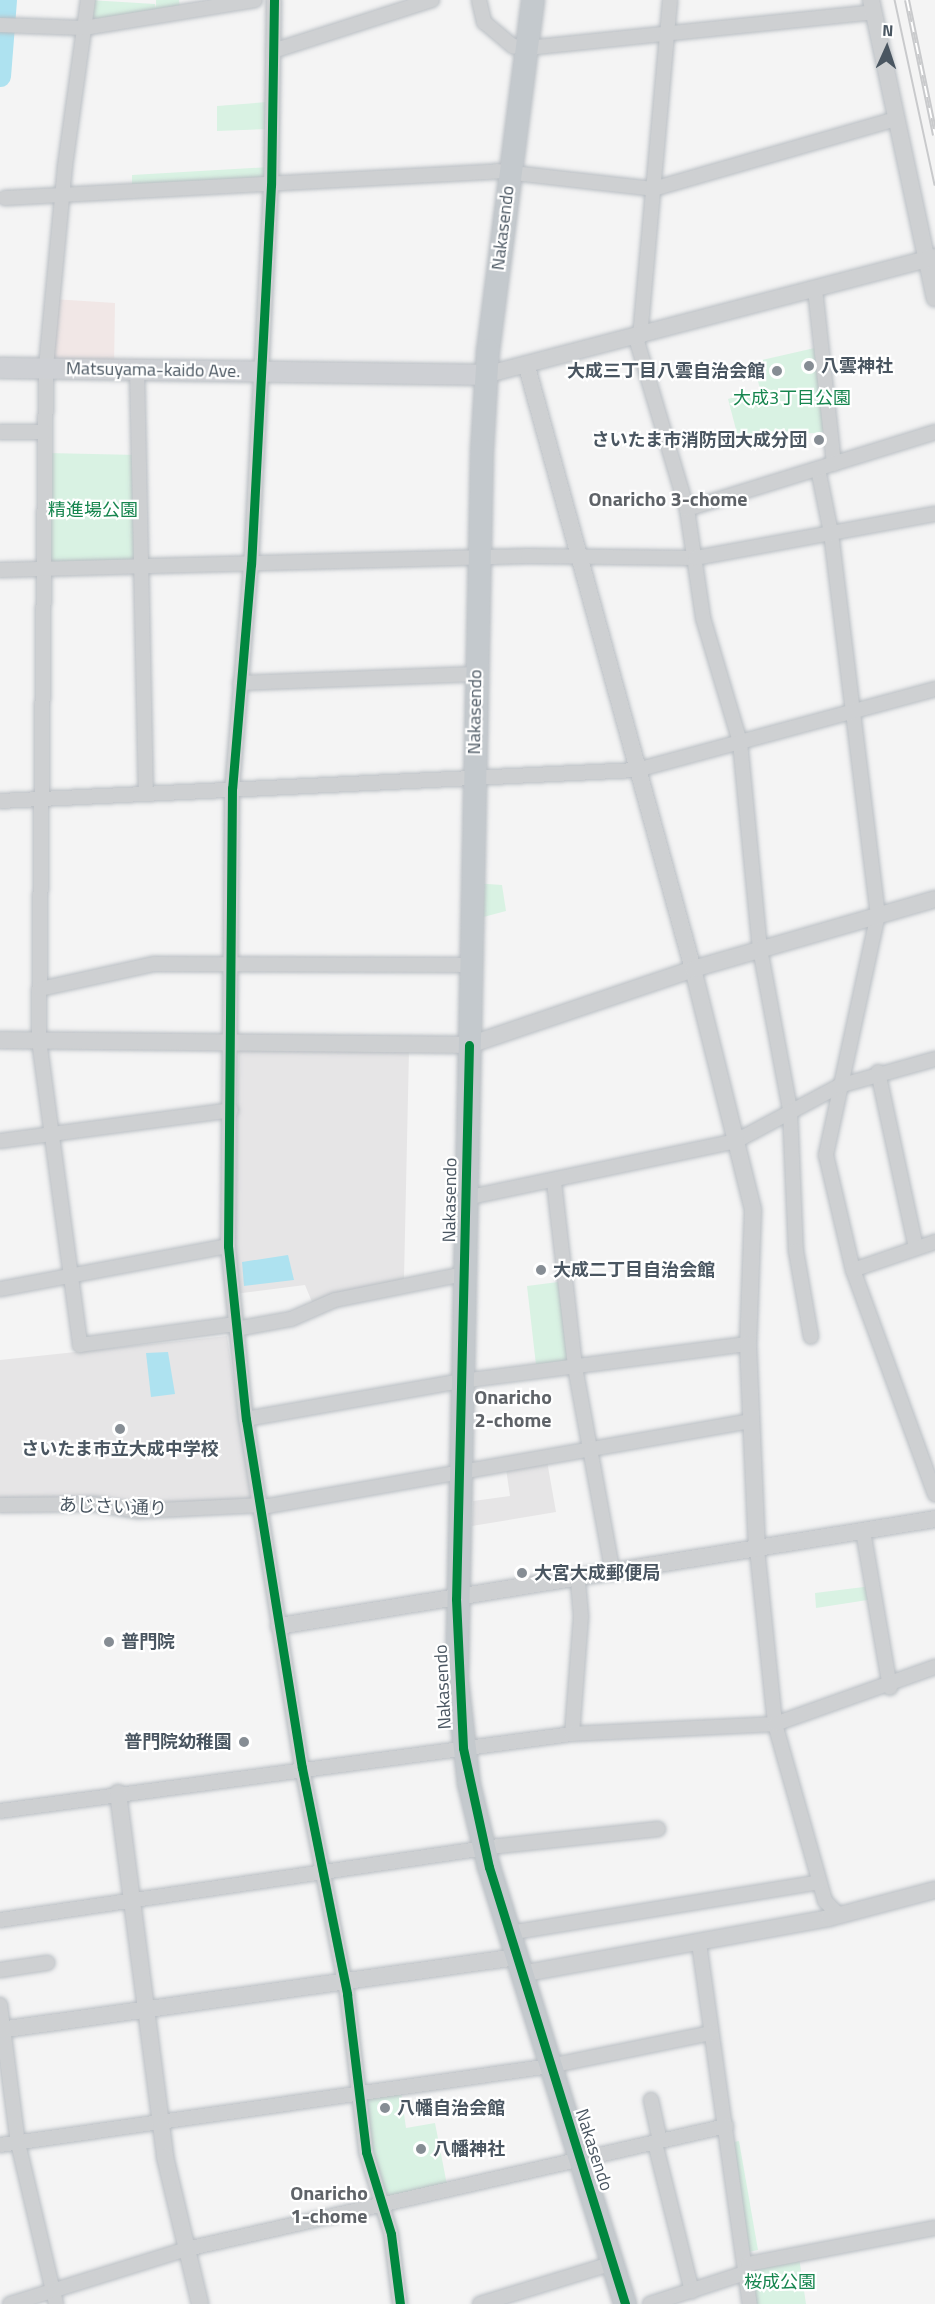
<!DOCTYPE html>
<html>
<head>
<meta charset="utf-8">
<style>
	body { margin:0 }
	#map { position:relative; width:935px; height:2304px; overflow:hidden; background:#f4f4f4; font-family:"Titillium Web","Noto Sans JP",sans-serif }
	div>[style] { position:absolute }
	.education>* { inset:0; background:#e6e5e6 }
	.medical>* { inset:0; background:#f1e7e6 }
	.green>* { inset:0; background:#d9f2e3 }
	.water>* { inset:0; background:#aee2f0 }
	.river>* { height:21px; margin:-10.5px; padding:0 10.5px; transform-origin:10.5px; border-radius:10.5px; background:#aee2f0 }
	.roads { filter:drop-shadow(0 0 2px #b9bec3) drop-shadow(0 0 2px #b9bec3) }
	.minor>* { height:14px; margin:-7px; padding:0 7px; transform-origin:7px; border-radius:7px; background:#ced0d2 }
	.tertiary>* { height:16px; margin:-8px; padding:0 8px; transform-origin:8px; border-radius:8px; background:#ced0d2 }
	.secondary>* { height:20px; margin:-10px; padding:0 10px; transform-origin:10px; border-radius:10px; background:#ced0d4 }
	.trunk>* { height:22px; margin:-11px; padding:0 11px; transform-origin:11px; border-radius:11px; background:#c4c9cd }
	.tram>* { height:1.5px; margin:-0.75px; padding:0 0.75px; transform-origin:0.75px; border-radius:0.75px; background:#c9cacc }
	.rail>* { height:6px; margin-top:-3px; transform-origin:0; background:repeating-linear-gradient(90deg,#fff 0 11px,#c9cacc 0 22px); box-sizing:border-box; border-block:2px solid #c9cacc }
	.cycleway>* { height:9px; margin:-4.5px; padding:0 4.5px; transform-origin:4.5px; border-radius:4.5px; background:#00873e }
	.dots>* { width:16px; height:16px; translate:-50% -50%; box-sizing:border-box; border:3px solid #fff; border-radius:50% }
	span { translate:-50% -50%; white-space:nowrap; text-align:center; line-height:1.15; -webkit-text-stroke:4.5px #fff; paint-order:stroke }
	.street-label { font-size:18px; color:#4a5661 }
	.poi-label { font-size:18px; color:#4a5661; font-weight:700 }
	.left { translate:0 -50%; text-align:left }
	.right { translate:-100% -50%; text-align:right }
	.park-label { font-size:18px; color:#17864f }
	.neighbourhood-label { font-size:20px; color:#5f6368; font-weight:700 }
	.north { position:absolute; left:857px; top:18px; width:60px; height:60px; -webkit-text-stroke:4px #fff; paint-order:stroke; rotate:3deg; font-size:16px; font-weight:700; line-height:24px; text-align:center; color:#4a5661 }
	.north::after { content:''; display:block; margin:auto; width:21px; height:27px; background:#4a5661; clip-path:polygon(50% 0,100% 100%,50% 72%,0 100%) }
</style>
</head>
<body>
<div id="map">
	<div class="education">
		<div style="clip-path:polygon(239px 1042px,409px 1050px,404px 1279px,312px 1302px,305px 1285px,234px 1294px)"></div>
		<div style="clip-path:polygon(227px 1336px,251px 1499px,140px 1505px,0 1500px,0 1360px)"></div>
		<div style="clip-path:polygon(547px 1461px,556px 1512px,472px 1526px,473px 1501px,510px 1496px,506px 1469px)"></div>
	</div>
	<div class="medical">
		<div style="clip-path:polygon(53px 299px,115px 303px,114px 367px,47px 367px)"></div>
	</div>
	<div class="green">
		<div style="clip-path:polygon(89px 0,155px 4px,156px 9px,156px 0,179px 0,180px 8px,86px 26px)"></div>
		<div style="clip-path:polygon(267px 102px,269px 129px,217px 131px,217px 106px)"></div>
		<div style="clip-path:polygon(269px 167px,269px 183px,132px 192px,132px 175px)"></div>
		<div style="clip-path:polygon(819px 347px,826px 432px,801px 434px,799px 429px,739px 441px,728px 399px,760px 389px,753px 362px)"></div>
		<div style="clip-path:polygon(47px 453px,139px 455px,140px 565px,46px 567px)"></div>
		<div style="clip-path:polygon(473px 883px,502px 885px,506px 911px,472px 920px)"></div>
		<div style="clip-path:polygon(558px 1282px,568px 1361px,536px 1365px,527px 1286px)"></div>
		<div style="clip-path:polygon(872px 1586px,874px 1599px,816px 1608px,815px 1593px)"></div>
		<div style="clip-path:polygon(401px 2092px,406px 2128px,435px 2123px,447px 2185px,385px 2200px,371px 2151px,366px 2097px)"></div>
		<div style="clip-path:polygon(739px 2141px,758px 2250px,748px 2252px,730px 2143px)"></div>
		<div style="clip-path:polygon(799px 2257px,806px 2304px,752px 2304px,750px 2266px)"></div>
	</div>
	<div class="water">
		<div style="clip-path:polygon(288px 1255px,294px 1280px,244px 1286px,242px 1262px)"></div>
		<div style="clip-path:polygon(168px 1352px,175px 1394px,151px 1397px,146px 1353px)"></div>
	</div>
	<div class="river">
		<div style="left:0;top:76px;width:76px;rotate:-85.5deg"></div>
	</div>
	<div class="roads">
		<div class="minor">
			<div style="left:88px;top:0;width:168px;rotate:97.9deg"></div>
			<div style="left:65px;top:166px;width:203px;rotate:95.4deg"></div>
			<div style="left:46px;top:368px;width:672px;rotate:90.6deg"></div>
			<div style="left:39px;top:1040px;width:308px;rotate:82.3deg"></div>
			<div style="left:80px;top:1345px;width:157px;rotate:-7.7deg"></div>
			<div style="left:274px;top:0;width:185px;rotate:90.9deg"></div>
			<div style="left:271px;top:185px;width:380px;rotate:93deg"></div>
			<div style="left:251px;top:564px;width:225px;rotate:94.8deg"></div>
			<div style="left:232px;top:788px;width:458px;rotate:90.5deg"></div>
			<div style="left:228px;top:1246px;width:174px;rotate:84.1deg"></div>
			<div style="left:246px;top:1419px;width:353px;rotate:80.9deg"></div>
			<div style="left:302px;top:1768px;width:230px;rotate:78.7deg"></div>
			<div style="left:347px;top:1994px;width:159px;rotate:83.1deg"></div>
			<div style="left:366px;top:2152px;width:86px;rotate:73deg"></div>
			<div style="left:391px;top:2234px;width:71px;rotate:82.7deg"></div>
			<div style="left:479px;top:0;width:23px;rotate:77deg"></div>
			<div style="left:484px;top:22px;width:38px;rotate:40deg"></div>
			<div style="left:513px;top:46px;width:14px;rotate:8deg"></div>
			<div style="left:527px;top:48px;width:348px;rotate:-5.9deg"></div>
			<div style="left:0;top:25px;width:84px;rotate:2deg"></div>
			<div style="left:84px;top:28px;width:173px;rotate:-9.3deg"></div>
			<div style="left:273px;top:51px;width:167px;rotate:-17.8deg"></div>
			<div style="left:5px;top:198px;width:492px;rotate:-3.1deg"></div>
			<div style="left:496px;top:171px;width:158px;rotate:6.5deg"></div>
			<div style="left:653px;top:189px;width:252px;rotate:-16.1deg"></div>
			<div style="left:815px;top:289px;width:176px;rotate:83.8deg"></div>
			<div style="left:640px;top:337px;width:338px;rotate:-84.9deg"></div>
			<div style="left:636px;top:338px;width:178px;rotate:73.4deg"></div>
			<div style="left:687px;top:509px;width:110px;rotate:81.6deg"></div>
			<div style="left:703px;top:618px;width:129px;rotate:73.4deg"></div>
			<div style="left:740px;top:742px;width:208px;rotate:84.5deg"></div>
			<div style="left:760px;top:949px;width:164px;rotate:79.4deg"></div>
			<div style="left:790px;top:1110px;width:141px;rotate:87.6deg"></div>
			<div style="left:796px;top:1251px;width:87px;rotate:80.1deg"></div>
			<div style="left:137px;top:369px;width:424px;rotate:88.8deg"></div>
			<div style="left:0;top:432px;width:45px"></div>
			<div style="left:818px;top:469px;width:65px;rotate:78.5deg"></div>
			<div style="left:831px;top:533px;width:384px;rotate:83deg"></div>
			<div style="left:878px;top:914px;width:247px;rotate:102.2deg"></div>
			<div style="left:826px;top:1155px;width:118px;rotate:76.8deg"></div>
			<div style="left:853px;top:1270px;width:239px;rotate:69.9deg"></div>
			<div style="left:687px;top:509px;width:260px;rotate:-17.2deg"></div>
			<div style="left:0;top:570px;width:528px;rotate:-1.52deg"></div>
			<div style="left:528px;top:556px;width:167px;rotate:0.7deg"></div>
			<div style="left:695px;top:558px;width:244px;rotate:-10.4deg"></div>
			<div style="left:240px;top:683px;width:236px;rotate:-2.2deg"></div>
			<div style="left:0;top:801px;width:638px;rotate:-2.79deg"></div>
			<div style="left:637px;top:770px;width:309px;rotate:-15.2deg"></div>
			<div style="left:40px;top:989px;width:117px;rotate:-12.4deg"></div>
			<div style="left:154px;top:964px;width:316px;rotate:0.2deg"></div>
			<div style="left:878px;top:1072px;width:180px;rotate:77.8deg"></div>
			<div style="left:0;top:1141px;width:233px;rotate:-7.6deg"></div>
			<div style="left:554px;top:1182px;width:186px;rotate:83.5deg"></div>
			<div style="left:575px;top:1367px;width:210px;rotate:79.6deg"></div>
			<div style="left:466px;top:1198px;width:276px;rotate:-11.9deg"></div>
			<div style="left:736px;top:1141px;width:117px;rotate:-28.1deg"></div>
			<div style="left:839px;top:1086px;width:100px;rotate:-15.7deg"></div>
			<div style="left:853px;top:1270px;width:87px;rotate:-18.9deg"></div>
			<div style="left:0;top:1289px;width:232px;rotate:-10.7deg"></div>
			<div style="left:236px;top:1329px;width:56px;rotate:-10.3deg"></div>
			<div style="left:291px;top:1319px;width:48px;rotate:-23.4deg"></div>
			<div style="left:335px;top:1300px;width:132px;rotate:-11.4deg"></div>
			<div style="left:246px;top:1419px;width:219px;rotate:-10deg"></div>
			<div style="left:462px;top:1381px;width:288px;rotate:-7.4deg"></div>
			<div style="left:0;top:1505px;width:94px;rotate:-0.6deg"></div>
			<div style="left:94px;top:1504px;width:45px;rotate:9deg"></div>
			<div style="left:138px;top:1511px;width:125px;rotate:-2.7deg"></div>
			<div style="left:263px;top:1507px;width:496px;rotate:-10deg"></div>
			<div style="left:863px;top:1531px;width:159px;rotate:80.2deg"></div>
			<div style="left:757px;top:1549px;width:176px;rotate:84.1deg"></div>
			<div style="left:775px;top:1724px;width:184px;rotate:74.2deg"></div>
			<div style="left:825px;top:1901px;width:20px;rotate:45deg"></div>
			<div style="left:572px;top:1734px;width:118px;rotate:-85.6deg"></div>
			<div style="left:581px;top:1616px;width:36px;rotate:-95deg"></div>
			<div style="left:0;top:1811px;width:577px;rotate:-7.67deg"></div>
			<div style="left:572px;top:1734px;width:203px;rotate:-2.8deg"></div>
			<div style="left:775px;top:1724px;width:170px;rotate:-19.6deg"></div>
			<div style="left:0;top:1920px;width:504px;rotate:-8.44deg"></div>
			<div style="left:499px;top:1846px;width:160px;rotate:-6.1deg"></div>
			<div style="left:509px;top:1933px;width:314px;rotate:-9.3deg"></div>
			<div style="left:699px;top:1943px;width:365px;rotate:82deg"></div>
			<div style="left:0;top:1970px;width:48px;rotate:-8.5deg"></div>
			<div style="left:0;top:2005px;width:139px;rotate:82.6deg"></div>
			<div style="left:18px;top:2143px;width:165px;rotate:76.7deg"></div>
			<div style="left:651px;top:2100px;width:42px;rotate:77.6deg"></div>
			<div style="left:655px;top:2143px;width:153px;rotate:76deg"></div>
			<div style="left:0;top:2145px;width:556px;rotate:-8.17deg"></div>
			<div style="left:550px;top:2066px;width:164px;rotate:-11.6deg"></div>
			<div style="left:748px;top:2264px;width:190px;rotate:-10.9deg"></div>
			<div style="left:10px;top:2304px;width:185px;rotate:-17.3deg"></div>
			<div style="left:187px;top:2249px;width:553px;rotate:-12.85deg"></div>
			<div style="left:480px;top:2304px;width:139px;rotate:-17.1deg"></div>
			<div style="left:650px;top:2304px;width:103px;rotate:-18.1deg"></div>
		</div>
		<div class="tertiary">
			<div style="left:871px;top:0;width:305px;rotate:77.9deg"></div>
			<div style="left:527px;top:367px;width:624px;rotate:74.58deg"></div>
			<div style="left:693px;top:969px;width:248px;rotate:76deg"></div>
			<div style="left:753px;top:1210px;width:134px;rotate:92.1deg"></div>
			<div style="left:748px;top:1344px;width:205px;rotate:87.5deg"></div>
			<div style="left:485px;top:375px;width:465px;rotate:-14.7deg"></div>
			<div style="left:0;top:1040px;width:469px;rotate:0.6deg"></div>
			<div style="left:469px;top:1045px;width:237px;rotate:-18.7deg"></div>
			<div style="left:693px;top:969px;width:252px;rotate:-16.1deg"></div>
			<div style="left:279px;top:1626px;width:665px;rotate:-9.26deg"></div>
			<div style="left:118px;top:1793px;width:367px;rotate:82.6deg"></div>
			<div style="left:165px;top:2157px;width:151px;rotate:76.6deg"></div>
			<div style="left:521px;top:1974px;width:313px;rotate:-10.3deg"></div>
			<div style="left:829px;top:1918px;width:110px;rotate:-14.8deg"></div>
			<div style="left:0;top:2030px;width:522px;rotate:-8.04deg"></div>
		</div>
		<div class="secondary">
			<div style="left:0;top:368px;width:485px;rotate:0.8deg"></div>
		</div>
		<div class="trunk">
			<div style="left:533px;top:0;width:353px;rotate:97.3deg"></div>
			<div style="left:488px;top:350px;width:100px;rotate:93.4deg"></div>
			<div style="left:482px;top:450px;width:1229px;rotate:91.17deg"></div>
			<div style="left:457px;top:1679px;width:106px;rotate:83.5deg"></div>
			<div style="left:469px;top:1784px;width:85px;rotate:76.5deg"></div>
			<div style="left:489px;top:1867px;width:458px;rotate:72.7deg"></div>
		</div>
	</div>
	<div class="tram">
		<div style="left:895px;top:0;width:189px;rotate:77.8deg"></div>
	</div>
	<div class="rail">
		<div style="left:907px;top:0;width:138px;rotate:78.3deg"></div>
	</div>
	<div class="cycleway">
		<div style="left:274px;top:0;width:185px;rotate:90.9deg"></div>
		<div style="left:271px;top:185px;width:380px;rotate:93deg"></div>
		<div style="left:251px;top:564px;width:225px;rotate:94.8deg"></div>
		<div style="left:232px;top:788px;width:458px;rotate:90.5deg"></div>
		<div style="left:228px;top:1246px;width:174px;rotate:84.1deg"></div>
		<div style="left:246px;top:1419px;width:353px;rotate:80.9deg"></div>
		<div style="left:302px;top:1768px;width:230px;rotate:78.7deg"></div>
		<div style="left:347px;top:1994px;width:159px;rotate:83.1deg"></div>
		<div style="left:366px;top:2152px;width:86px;rotate:73deg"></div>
		<div style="left:391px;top:2234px;width:71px;rotate:82.7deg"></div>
		<div style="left:469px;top:1045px;width:554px;rotate:91.34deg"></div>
		<div style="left:456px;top:1599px;width:149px;rotate:87.3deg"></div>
		<div style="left:463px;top:1748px;width:122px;rotate:77.7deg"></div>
		<div style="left:489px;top:1867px;width:458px;rotate:72.7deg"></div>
	</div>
	<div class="dots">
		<div style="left:809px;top:366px;background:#868d94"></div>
		<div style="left:777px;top:371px;background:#868d94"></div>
		<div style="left:819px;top:440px;background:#868d94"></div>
		<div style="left:541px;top:1270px;background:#868d94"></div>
		<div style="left:120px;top:1429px;background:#868d94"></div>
		<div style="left:522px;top:1573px;background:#868d94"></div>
		<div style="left:109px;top:1642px;background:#868d94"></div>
		<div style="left:244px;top:1742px;background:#868d94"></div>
		<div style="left:385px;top:2108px;background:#868d94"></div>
		<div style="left:421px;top:2149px;background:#868d94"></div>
	</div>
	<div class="street-label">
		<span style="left:503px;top:228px;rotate:-83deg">Nakasendo</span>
		<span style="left:153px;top:370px;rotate:1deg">Matsuyama-kaido Ave.</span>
		<span style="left:475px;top:712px;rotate:-89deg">Nakasendo</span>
		<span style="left:450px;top:1200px;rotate:-89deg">Nakasendo</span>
		<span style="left:113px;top:1507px;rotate:2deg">あじさい通り</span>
		<span style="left:443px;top:1687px;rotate:-93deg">Nakasendo</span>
		<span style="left:594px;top:2150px;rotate:72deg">Nakasendo</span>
	</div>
	<div class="poi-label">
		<span class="left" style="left:821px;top:366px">八雲神社</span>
		<span class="right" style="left:765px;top:371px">大成三丁目八雲自治会館</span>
		<span class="right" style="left:807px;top:440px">さいたま市消防団大成分団</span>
		<span class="left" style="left:553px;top:1270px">大成二丁目自治会館</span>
		<span style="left:120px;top:1449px">さいたま市立大成中学校</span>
		<span class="left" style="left:534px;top:1573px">大宮大成郵便局</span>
		<span class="left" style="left:121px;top:1642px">普門院</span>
		<span class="right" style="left:232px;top:1742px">普門院幼稚園</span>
		<span class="left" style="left:397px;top:2108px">八幡自治会館</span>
		<span class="left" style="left:433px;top:2149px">八幡神社</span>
	</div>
	<div class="park-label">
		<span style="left:792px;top:398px">大成3丁目公園</span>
		<span style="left:93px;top:510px">精進場公園</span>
		<span style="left:780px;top:2282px">桜成公園</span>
	</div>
	<div class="neighbourhood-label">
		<span style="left:668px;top:498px">Onaricho 3-chome</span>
		<span style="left:513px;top:1408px">Onaricho<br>2-chome</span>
		<span style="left:329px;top:2204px">Onaricho<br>1-chome</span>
	</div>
	<div class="north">N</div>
</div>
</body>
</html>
